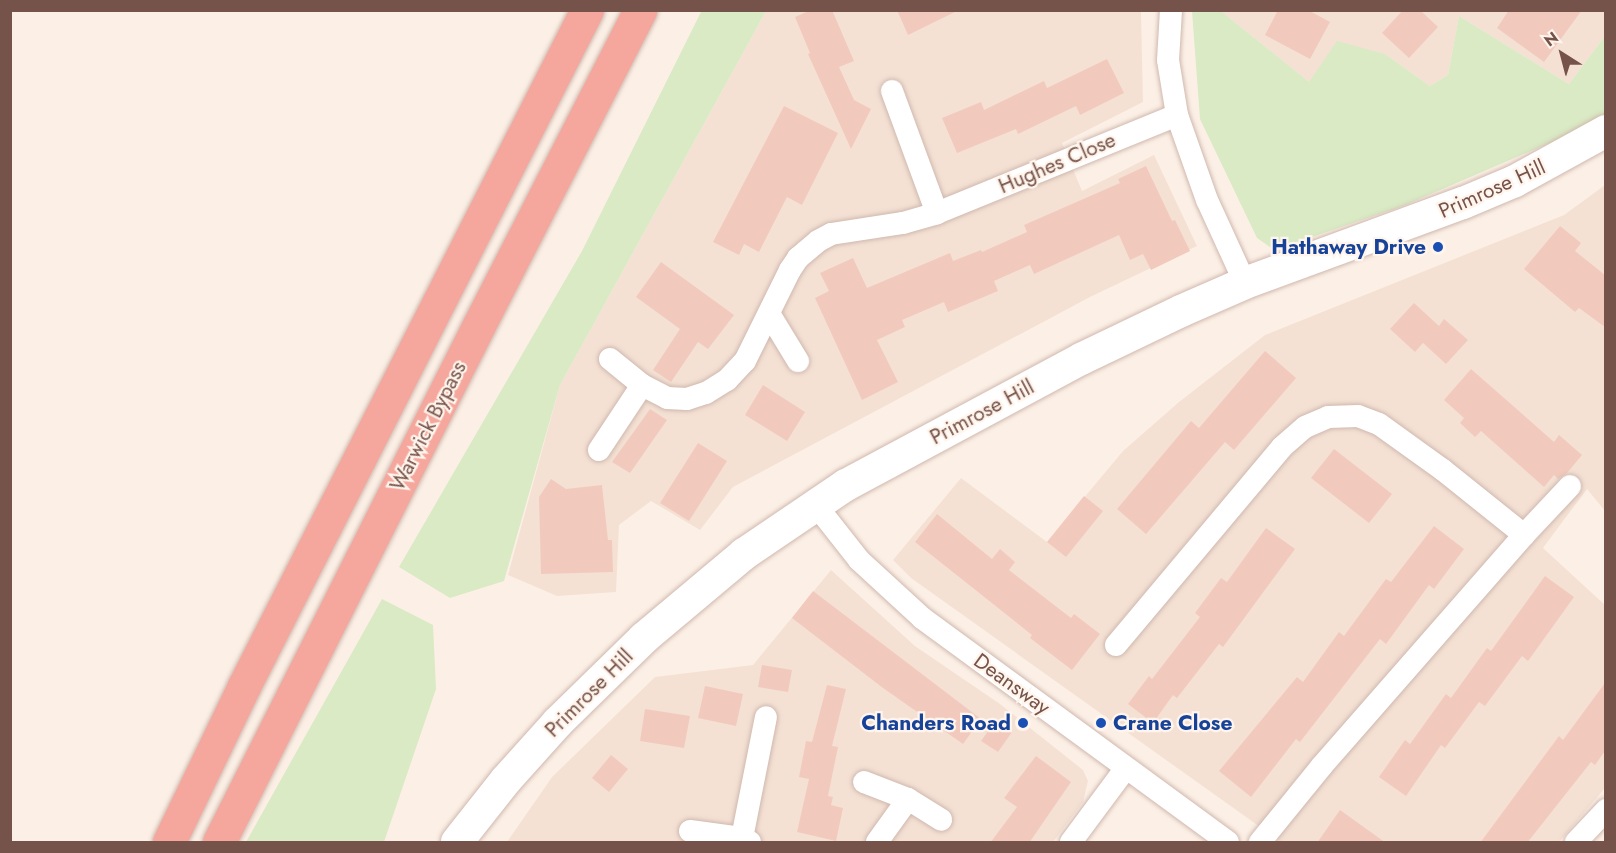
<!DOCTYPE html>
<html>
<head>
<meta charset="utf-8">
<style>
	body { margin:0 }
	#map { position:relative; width:1616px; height:853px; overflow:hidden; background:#fcf0e6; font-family:Jost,sans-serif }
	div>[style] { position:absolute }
	.residential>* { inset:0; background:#f4e1d4 }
	.green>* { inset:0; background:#d9eac4 }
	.building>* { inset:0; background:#f2cabd }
	.roads { filter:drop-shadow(0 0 2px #d0b8ae) drop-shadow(0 0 2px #d0b8ae) }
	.street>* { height:22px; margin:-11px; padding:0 11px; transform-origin:11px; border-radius:11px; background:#fff }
	.secondary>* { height:32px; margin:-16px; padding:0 16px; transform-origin:16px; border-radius:16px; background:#fff }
	.highway>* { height:33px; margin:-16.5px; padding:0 16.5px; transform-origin:16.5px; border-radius:16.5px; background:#f6a79d }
	.dots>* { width:16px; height:16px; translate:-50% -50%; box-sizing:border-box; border:3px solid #fff5ec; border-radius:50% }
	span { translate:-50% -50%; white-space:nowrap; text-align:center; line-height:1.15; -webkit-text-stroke:4.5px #fff5ec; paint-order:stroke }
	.street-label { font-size:21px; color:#76534a }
	.transit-label { font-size:21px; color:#164399; font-weight:700 }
	.right { translate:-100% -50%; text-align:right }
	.left { translate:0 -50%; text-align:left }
	.frame { position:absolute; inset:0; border:12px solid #76534a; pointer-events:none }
	.north { position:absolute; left:1532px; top:24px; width:60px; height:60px; -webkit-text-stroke:4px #fff5ec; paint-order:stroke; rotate:324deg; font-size:16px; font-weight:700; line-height:24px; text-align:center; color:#76534a }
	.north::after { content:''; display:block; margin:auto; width:21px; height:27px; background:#76534a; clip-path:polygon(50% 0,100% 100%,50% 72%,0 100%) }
</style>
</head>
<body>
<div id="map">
	<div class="residential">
		<div style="clip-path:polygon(766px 11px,1141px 11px,1143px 102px,1062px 143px,1082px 191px,1154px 155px,1197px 246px,1090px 297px,733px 487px,700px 530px,651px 501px,619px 525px,616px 592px,557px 596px,508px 575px,560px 385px)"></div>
		<div style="clip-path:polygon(1221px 11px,1605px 11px,1605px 36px,1569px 84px,1459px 16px,1448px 75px,1430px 86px,1385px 54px,1310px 83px)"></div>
		<div style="clip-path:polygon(1605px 185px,1605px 511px,1587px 489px,1543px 548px,1605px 605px,1605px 788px,1559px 842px,1281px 842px,911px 578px,893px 560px,961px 478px,1047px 542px,1123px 451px,1179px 402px,1265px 335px,1564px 215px)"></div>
		<div style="clip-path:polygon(831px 570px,915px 646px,1000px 704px,1083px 770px,1088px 781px,1083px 802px,1053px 842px,507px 842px,552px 777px,655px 677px,753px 665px)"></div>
	</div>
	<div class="green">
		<div style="clip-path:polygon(702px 10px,766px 11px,560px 385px,504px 581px,450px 598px,399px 567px,582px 251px)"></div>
		<div style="clip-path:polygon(1192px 11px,1221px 11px,1309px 82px,1337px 41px,1385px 54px,1430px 86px,1448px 75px,1459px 16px,1569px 84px,1605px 36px,1605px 119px,1403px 206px,1274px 250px,1257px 238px,1200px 119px)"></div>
		<div style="clip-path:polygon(382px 599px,433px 625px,436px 689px,384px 842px,246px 842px)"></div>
	</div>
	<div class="building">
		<div style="clip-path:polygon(811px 10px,832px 10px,854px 61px,839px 67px,854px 100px,871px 109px,851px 149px,808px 54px,810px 53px,795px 17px)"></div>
		<div style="clip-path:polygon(897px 10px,959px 10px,908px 35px)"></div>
		<div style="clip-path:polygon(1278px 10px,1308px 10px,1330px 22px,1310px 59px,1265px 35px)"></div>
		<div style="clip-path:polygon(1403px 10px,1420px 10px,1438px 27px,1409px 58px,1382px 33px)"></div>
		<div style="clip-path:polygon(1509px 10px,1582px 10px,1544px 62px,1497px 28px)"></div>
		<div style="clip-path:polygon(1107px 59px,1124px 93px,1080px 115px,1076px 106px,1018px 134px,1016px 129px,957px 153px,942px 118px,981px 102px,984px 110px,1044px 81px,1047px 88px)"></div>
		<div style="clip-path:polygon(784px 106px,838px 133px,802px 205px,787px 197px,759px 252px,744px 244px,739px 255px,713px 242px)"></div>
		<div style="clip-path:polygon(1146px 166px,1172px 221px,1175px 220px,1190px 251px,1151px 270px,1143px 254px,1130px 260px,1119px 235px,1034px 274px,1030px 265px,994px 281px,998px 291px,948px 312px,944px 302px,902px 320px,905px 327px,877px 340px,898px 382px,862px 400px,815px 298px,829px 291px,820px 273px,853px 258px,867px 288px,950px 253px,953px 261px,981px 250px,982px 252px,1027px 232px,1024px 225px,1120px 183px,1118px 179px)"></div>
		<div style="clip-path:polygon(1560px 226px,1581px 243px,1575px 251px,1605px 275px,1605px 327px,1579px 308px,1575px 312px,1524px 269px)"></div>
		<div style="clip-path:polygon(661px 262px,734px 315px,708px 349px,698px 342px,671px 382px,653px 370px,680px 329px,636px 297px)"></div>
		<div style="clip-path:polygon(1414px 303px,1439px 326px,1444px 319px,1468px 340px,1446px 364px,1423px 343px,1415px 352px,1390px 329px)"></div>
		<div style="clip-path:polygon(1265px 351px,1296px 378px,1234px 450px,1225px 442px,1146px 534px,1117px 509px,1191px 421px,1199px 428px)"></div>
		<div style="clip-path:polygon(1471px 369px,1554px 442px,1559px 435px,1582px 455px,1567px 473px,1558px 479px,1554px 475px,1544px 487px,1481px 431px,1475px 437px,1460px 423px,1464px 418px,1444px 400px)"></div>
		<div style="clip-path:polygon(763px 385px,805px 412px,787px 441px,745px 415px)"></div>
		<div style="clip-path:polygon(650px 409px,667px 420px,630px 473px,612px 462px)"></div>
		<div style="clip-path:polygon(698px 443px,727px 461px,689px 521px,660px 503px)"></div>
		<div style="clip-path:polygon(1334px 449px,1392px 494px,1369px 523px,1311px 478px)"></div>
		<div style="clip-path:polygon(551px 479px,566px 489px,602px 485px,608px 540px,612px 540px,613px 572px,541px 574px,539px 497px)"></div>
		<div style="clip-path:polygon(1084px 496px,1103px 511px,1066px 557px,1047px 542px)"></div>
		<div style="clip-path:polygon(937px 514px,992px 559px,1000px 549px,1015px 562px,1009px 570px,1071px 618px,1074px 614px,1100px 634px,1072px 670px,1030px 638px,1032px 635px,915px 542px)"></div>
		<div style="clip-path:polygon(1434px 526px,1464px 549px,1434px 589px,1429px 585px,1386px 644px,1380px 639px,1300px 742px,1296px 739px,1251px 797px,1219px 771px,1297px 677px,1303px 682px,1339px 632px,1344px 636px,1386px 579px,1391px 582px)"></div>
		<div style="clip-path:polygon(1266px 528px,1295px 549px,1223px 647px,1219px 644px,1177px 698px,1173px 695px,1153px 723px,1128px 704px,1149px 676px,1152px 679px,1200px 617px,1195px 613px,1221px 578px,1227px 582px)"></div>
		<div style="clip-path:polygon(1545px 576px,1574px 597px,1528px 661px,1522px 656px,1485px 706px,1479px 702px,1445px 748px,1441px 745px,1406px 796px,1379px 777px,1405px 740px,1410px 744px,1446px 694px,1451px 698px,1487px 648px,1491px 651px)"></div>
		<div style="clip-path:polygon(813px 591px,981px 719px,963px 744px,883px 688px,792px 618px)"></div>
		<div style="clip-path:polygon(762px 665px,792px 670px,788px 692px,758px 687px)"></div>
		<div style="clip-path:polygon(1605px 683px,1605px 751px,1595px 765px,1591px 762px,1527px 843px,1480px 843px,1559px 736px,1563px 740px)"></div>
		<div style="clip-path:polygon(827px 685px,846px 689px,832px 746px,838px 747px,828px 796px,833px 797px,831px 805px,843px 808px,836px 841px,797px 832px,809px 779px,799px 777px,806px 741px,812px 742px)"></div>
		<div style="clip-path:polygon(705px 686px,743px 694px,736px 726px,698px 718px)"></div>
		<div style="clip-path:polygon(645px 709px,690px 716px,684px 748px,640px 741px)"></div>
		<div style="clip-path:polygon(996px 720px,1012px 732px,998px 752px,981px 741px)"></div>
		<div style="clip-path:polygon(611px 755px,628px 769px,609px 792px,592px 778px)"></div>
		<div style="clip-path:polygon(1036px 756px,1071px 782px,1029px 843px,990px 843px,1017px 807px,1004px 798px)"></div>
		<div style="clip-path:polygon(1340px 810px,1386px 843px,1317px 843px)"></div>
	</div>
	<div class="roads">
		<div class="street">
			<div style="left:1171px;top:10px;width:50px;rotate:93.4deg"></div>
			<div style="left:1168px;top:60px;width:56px;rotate:80.7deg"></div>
			<div style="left:1177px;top:115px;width:90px;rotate:70.6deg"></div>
			<div style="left:1207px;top:200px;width:91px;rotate:65.4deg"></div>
			<div style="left:892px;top:91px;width:130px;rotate:69.8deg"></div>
			<div style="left:770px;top:315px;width:54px;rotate:58.7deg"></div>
			<div style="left:610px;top:359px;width:41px;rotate:39.1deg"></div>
			<div style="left:642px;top:385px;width:28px;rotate:27deg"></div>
			<div style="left:667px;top:398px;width:20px;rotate:3deg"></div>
			<div style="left:687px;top:399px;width:20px;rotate:-18deg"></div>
			<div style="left:706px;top:393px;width:25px;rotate:-32deg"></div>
			<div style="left:727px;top:380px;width:26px;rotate:-47deg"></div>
			<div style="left:745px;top:361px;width:102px;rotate:-63.7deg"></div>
			<div style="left:790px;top:270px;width:14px;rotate:-56deg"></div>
			<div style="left:798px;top:258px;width:26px;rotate:-40deg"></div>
			<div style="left:818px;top:241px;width:15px;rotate:-28deg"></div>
			<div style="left:831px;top:234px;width:73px;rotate:-8.7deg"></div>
			<div style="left:903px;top:223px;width:35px;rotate:-16deg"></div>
			<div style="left:937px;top:213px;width:259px;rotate:-22.2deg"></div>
			<div style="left:599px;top:450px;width:78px;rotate:-56.5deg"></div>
			<div style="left:815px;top:504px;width:71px;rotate:51.8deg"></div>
			<div style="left:859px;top:560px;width:86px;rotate:42.6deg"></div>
			<div style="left:922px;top:618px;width:379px;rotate:36.2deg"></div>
			<div style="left:1524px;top:535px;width:67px;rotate:-46.8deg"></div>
			<div style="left:1116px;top:645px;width:258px;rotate:-50deg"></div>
			<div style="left:1282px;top:447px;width:30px;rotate:-41deg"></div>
			<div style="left:1305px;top:427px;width:25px;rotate:-23deg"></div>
			<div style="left:1328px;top:417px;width:30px;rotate:-2deg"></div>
			<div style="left:1358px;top:416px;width:22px;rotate:21deg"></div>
			<div style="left:1379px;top:424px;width:79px;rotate:35.7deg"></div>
			<div style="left:1443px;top:470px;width:104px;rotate:38.7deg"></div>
			<div style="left:1524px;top:535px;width:308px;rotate:131.2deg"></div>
			<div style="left:1321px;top:767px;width:97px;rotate:129.1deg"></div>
			<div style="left:864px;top:782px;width:47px;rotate:21.1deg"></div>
			<div style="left:908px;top:799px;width:39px;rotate:32deg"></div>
			<div style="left:690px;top:831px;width:52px;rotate:7.7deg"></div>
			<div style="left:742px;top:838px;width:9px;rotate:27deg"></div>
			<div style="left:742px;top:838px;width:123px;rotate:-78.8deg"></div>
			<div style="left:877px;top:842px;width:53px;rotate:-54.2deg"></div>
			<div style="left:1071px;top:842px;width:92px;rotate:-53.4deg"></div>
			<div style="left:1576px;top:842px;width:44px;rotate:-46.8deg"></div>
		</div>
		<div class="secondary">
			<div style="left:457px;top:842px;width:79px;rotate:-51.7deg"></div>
			<div style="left:506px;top:780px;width:78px;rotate:-48.1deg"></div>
			<div style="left:558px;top:722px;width:120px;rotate:-44.3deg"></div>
			<div style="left:644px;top:638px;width:131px;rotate:-40deg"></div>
			<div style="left:744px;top:554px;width:123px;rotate:-34.1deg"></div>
			<div style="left:846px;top:485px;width:267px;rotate:-28.2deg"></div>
			<div style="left:1081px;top:359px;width:111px;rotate:-25.6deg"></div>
			<div style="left:1181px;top:311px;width:70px;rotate:-23.6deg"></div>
			<div style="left:1245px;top:283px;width:232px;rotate:-20.2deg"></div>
			<div style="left:1463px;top:203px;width:56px;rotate:-22.9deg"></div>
			<div style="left:1515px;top:181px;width:104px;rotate:-28.8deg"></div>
		</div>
		<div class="highway">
			<div style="left:169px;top:842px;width:171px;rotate:-64.3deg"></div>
			<div style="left:243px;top:688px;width:760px;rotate:-63.1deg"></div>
			<div style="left:219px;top:842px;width:579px;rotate:-63.3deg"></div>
			<div style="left:479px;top:325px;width:354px;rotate:-62.9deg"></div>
		</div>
	</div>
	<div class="dots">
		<div style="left:1438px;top:247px;background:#1a4fb4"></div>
		<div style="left:1023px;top:723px;background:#1a4fb4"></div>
		<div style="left:1101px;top:723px;background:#1a4fb4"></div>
	</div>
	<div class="street-label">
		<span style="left:1057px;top:163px;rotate:-23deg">Hughes Close</span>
		<span style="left:1492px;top:189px;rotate:-24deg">Primrose Hill</span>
		<span style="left:982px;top:412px;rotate:-28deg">Primrose Hill</span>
		<span style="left:428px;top:426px;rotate:-63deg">Warwick Bypass</span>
		<span style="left:1012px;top:684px;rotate:36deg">Deansway</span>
		<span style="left:589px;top:693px;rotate:-45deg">Primrose Hill</span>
	</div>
	<div class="transit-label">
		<span class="right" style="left:1426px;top:247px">Hathaway Drive</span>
		<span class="right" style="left:1011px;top:723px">Chanders Road</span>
		<span class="left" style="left:1113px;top:723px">Crane Close</span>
	</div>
	<div class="frame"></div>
	<div class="north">N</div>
</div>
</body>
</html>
